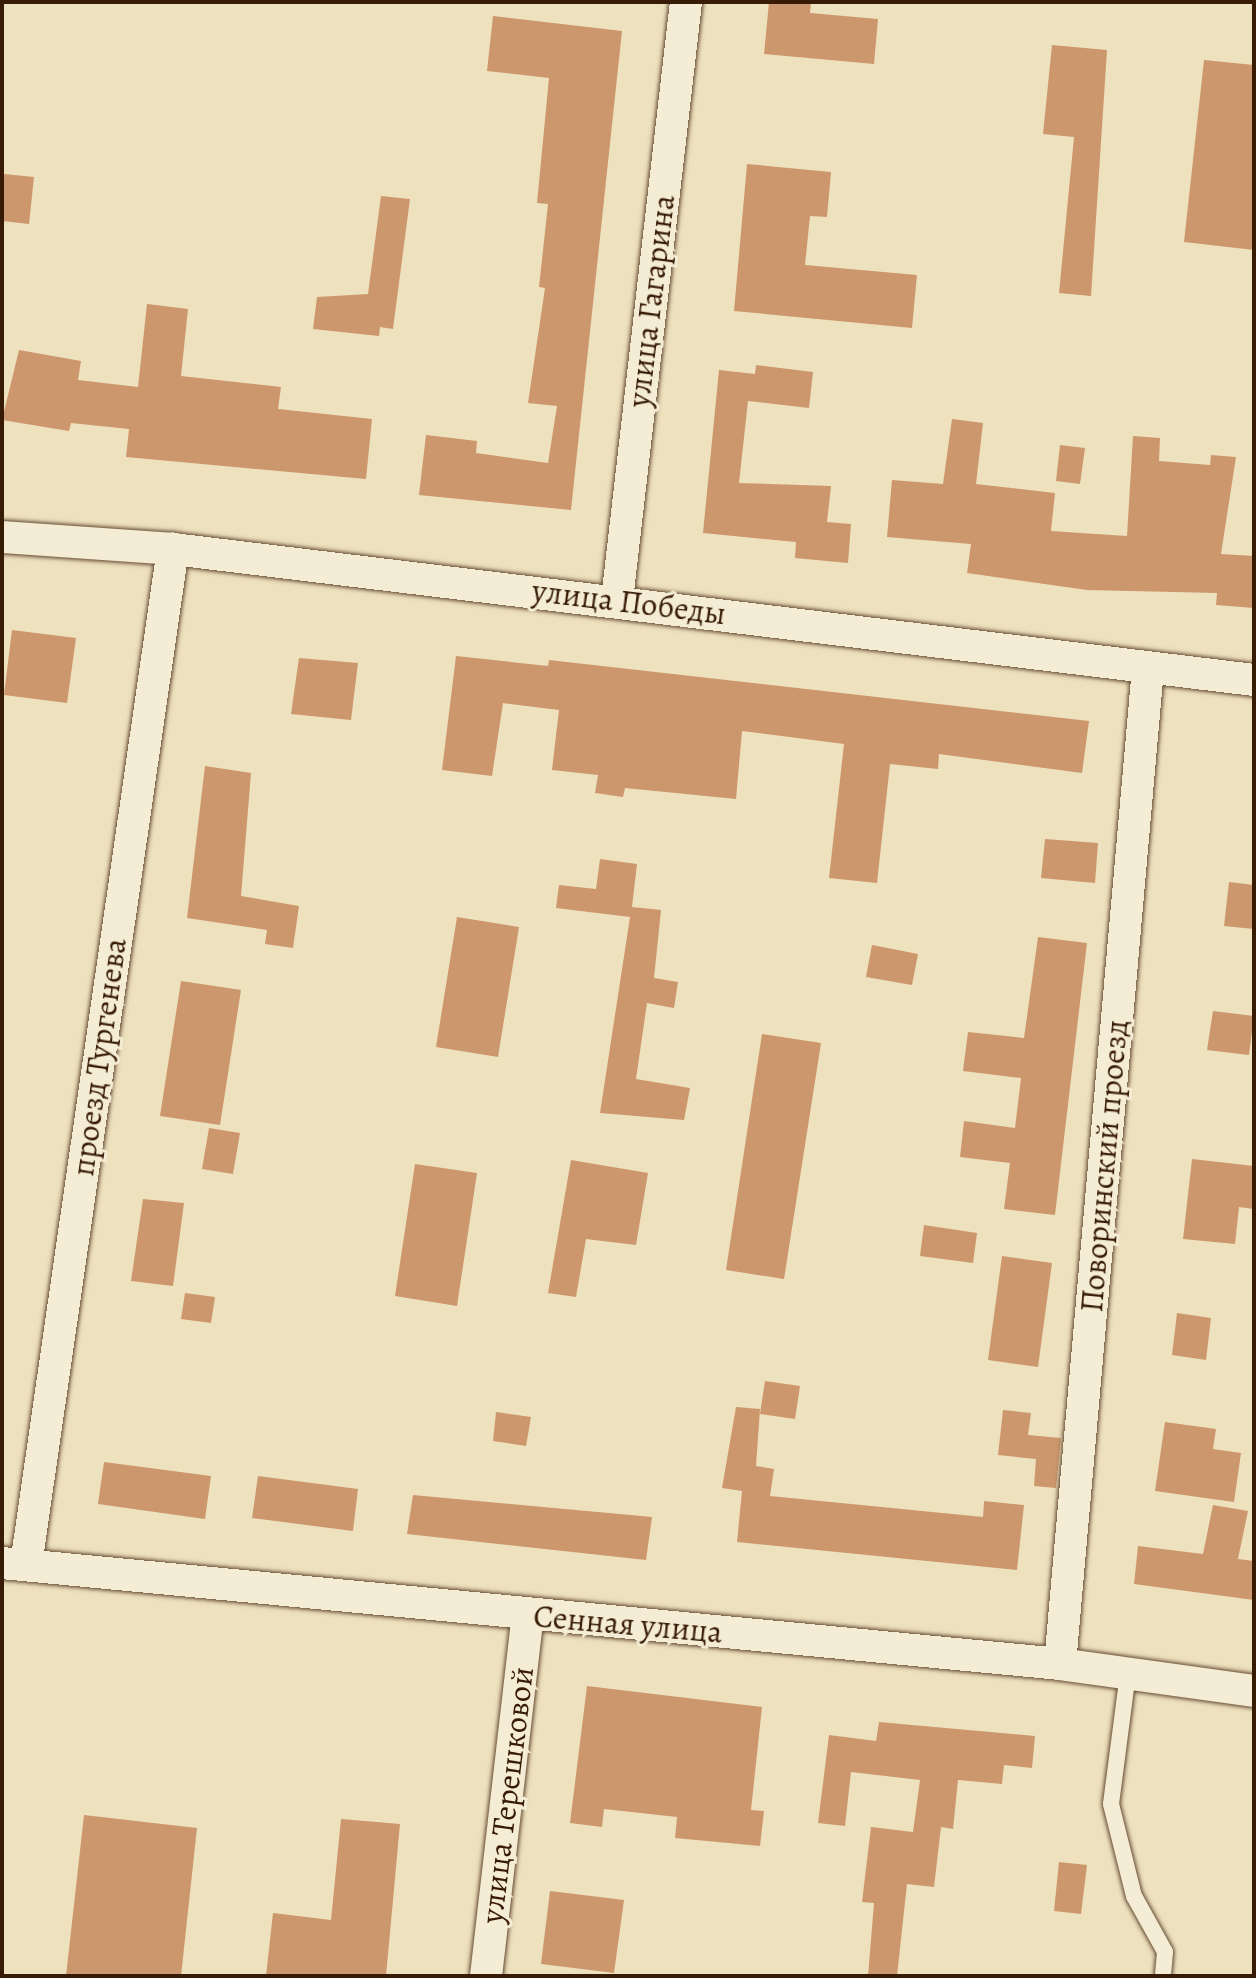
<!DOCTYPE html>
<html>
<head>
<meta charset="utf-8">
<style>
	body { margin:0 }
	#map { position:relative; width:1256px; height:1978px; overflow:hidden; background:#eee1be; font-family:Alegreya,serif }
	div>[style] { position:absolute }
	.building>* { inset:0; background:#cd976d }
	.roads { filter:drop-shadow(0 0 2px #664c33) drop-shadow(0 0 2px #664c33) }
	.service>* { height:16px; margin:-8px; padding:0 8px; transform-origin:8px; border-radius:8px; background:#f4ecd5 }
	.minor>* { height:32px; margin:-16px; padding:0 16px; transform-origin:16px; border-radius:16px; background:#f4ecd5 }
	span { translate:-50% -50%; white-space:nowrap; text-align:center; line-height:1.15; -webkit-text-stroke:6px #f4ecd5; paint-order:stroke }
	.street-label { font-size:32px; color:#381b05 }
	.frame { position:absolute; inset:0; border:4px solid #381b05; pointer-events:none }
</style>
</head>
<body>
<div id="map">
	<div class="building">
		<div style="clip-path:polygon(769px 2px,811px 2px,810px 13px,878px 19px,874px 64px,764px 54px)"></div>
		<div style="clip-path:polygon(493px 16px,622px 31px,571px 510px,419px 495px,426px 435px,477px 441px,476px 453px,548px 463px,557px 406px,528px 403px,545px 288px,539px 287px,548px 204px,537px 203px,549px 78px,487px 71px)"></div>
		<div style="clip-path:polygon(1052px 45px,1107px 50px,1091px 296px,1059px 293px,1074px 137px,1043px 134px)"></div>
		<div style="clip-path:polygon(1204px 60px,1254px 65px,1254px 250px,1184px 242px)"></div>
		<div style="clip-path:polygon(747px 164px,831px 172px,827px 217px,810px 216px,805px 265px,917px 275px,912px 328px,734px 311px)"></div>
		<div style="clip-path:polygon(4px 174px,34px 177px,29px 224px,2px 221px)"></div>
		<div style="clip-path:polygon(381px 196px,410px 199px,393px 329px,380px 327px,379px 336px,313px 329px,317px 297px,368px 294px)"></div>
		<div style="clip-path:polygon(147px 304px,188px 309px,181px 376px,281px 387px,278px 409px,372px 419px,366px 479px,126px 457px,129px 429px,71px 423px,69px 431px,2px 420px,19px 350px,81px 361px,78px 380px,138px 387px)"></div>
		<div style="clip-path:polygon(756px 365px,813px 372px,809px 408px,748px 401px,739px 483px,831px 486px,827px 522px,851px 524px,848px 563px,795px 558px,796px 542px,703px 533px,719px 370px,755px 374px)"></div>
		<div style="clip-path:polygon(952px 419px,983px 423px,976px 484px,1055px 493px,1051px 531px,1127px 536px,1133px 436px,1160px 438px,1159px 461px,1210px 465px,1211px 455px,1236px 457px,1221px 554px,1254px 556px,1254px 608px,1216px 605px,1217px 593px,1087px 590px,967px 573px,971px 544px,887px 537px,892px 480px,943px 484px)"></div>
		<div style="clip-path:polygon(1060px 445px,1085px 448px,1080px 484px,1056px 481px)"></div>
		<div style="clip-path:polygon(12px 630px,76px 638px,67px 703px,4px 695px)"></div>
		<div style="clip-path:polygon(456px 656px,548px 666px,549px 660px,1089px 721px,1082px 773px,939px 754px,938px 769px,890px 764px,877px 883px,829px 878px,844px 744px,742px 731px,736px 799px,625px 788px,623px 797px,595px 793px,598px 775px,552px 770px,559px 710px,503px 703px,492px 776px,442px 770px)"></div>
		<div style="clip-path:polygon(299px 658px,358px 663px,351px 720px,291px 714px)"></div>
		<div style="clip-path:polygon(205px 766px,251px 773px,241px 896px,299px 906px,293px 948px,265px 944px,267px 930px,187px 918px)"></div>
		<div style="clip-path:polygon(1045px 839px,1098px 843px,1095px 883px,1041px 878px)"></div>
		<div style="clip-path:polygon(600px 859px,637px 864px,632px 907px,661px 910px,654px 978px,678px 982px,674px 1008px,647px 1003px,636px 1079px,690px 1088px,684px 1120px,600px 1113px,630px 917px,556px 908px,559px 885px,596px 889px)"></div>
		<div style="clip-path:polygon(1229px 882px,1254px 885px,1254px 929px,1224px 926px)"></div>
		<div style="clip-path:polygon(457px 917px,519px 927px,498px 1057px,436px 1047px)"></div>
		<div style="clip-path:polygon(1038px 937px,1087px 943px,1055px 1215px,1004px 1209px,1010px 1163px,960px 1157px,964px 1121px,1015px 1128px,1021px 1078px,963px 1071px,968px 1032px,1024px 1038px)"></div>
		<div style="clip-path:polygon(872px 945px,918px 954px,912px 985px,866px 977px)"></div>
		<div style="clip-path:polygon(181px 981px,241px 990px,220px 1125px,160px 1116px)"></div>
		<div style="clip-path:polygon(1213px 1011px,1254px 1016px,1249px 1055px,1207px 1050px)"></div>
		<div style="clip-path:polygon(762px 1034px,821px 1043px,784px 1279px,726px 1270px)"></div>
		<div style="clip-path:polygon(209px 1128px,240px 1133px,233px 1174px,202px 1169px)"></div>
		<div style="clip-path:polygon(1192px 1159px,1254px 1166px,1254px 1209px,1239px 1207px,1235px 1244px,1183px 1239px)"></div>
		<div style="clip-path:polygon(571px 1160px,648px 1173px,636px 1245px,586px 1239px,576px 1297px,548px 1293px)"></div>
		<div style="clip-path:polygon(415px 1164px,477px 1173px,457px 1306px,395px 1296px)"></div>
		<div style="clip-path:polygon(143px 1199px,184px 1203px,173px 1286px,131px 1281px)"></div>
		<div style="clip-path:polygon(924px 1225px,977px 1233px,973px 1263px,920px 1256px)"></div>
		<div style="clip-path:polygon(1002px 1256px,1052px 1263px,1038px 1367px,988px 1360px)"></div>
		<div style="clip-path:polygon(185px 1293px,215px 1297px,211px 1323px,181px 1319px)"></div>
		<div style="clip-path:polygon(1177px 1313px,1211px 1318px,1206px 1360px,1172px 1355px)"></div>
		<div style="clip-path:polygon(765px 1381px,800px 1386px,795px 1419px,760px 1414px)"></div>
		<div style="clip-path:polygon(736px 1407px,760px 1409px,756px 1466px,774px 1469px,770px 1496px,983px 1517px,984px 1501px,1024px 1505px,1017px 1570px,737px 1542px,742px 1491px,722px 1488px)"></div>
		<div style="clip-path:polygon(1003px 1410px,1031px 1413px,1028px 1435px,1061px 1438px,1056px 1488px,1034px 1486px,1036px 1459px,998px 1455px)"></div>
		<div style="clip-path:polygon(496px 1412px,531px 1417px,526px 1446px,493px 1441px)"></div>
		<div style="clip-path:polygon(1165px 1422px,1216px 1429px,1213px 1449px,1241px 1453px,1234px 1502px,1155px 1491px)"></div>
		<div style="clip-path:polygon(104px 1462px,211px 1476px,205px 1519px,98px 1504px)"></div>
		<div style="clip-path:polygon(258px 1476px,358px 1489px,353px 1531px,252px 1518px)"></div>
		<div style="clip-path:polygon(413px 1495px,652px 1517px,646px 1560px,407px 1534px)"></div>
		<div style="clip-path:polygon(1213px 1505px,1248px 1511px,1238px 1559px,1254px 1561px,1254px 1600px,1134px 1584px,1138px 1546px,1203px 1554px)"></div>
		<div style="clip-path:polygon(587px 1686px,762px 1707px,751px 1810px,764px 1811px,760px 1846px,675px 1838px,677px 1817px,604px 1809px,602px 1827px,570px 1823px)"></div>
		<div style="clip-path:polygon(879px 1722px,1035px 1736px,1032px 1768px,1004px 1765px,1002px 1784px,958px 1780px,953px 1829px,941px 1827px,934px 1887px,907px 1884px,897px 1976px,868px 1976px,874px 1903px,862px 1902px,871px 1827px,913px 1832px,920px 1780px,851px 1772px,845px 1826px,818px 1823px,829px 1735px,876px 1741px)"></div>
		<div style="clip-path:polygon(84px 1815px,197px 1828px,181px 1976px,66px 1976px)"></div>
		<div style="clip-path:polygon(341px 1819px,400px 1824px,386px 1976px,266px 1976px,273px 1913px,331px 1920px)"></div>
		<div style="clip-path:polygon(1059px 1862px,1087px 1865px,1081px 1914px,1054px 1911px)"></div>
		<div style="clip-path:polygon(550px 1891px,624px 1900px,614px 1973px,541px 1964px)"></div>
	</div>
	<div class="roads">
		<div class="service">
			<div style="left:1128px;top:1673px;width:132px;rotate:97.4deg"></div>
			<div style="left:1111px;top:1804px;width:95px;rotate:76deg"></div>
			<div style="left:1134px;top:1896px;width:64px;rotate:61deg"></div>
			<div style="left:1165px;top:1952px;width:24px;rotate:95deg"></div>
		</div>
		<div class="minor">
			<div style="left:2px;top:537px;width:171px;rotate:4deg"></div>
			<div style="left:173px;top:549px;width:1089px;rotate:6.91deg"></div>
			<div style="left:617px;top:600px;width:602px;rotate:-83.42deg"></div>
			<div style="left:2px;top:1563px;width:1063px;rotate:5.45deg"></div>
			<div style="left:1060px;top:1664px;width:196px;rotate:7.9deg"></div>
			<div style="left:26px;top:1565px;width:1027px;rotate:-81.77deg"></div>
			<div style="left:1060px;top:1664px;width:999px;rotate:-84.95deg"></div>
			<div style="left:486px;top:1976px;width:363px;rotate:-83.4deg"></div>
		</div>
	</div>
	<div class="street-label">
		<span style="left:651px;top:301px;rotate:-83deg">улица Гагарина</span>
		<span style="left:629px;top:602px;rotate:7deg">улица Победы</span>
		<span style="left:99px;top:1057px;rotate:-82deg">проезд Тургенева</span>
		<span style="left:1104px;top:1166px;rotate:-85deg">Поворинский проезд</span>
		<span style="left:628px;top:1624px;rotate:5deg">Сенная улица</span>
		<span style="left:507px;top:1795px;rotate:-83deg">улица Терешковой</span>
	</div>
	<div class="frame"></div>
</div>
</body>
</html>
